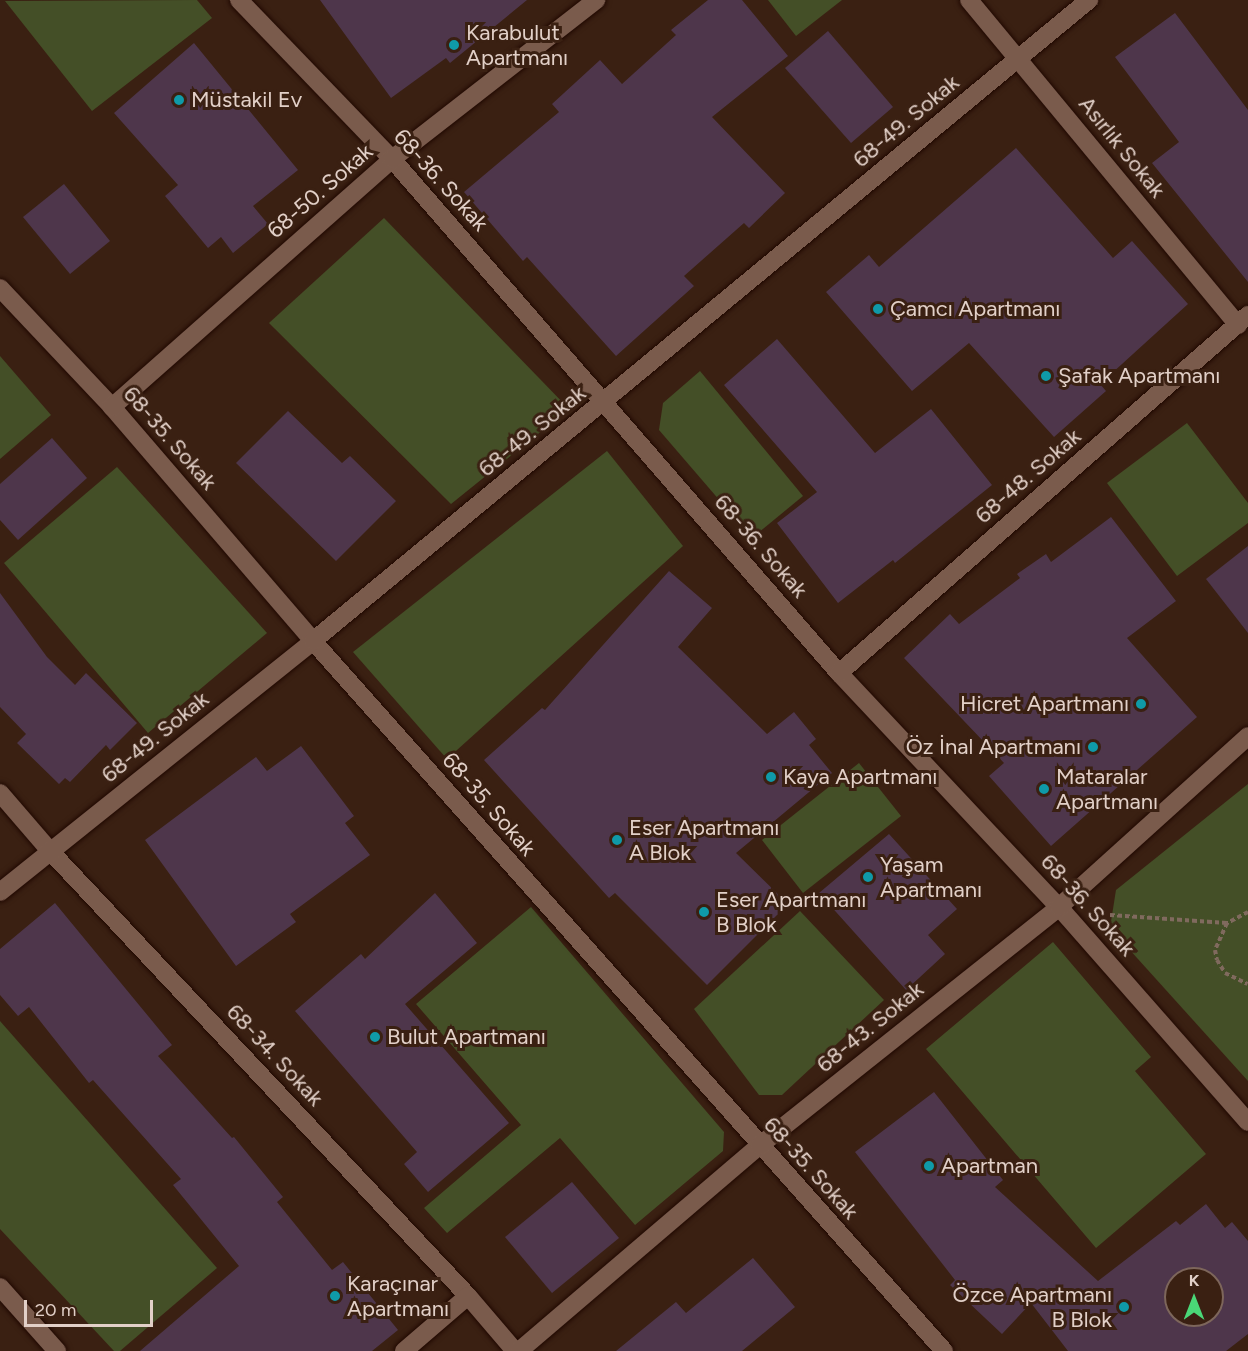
<!DOCTYPE html>
<html>
<head>
<meta charset="utf-8">
<style>
	body { margin:0 }
	#map { position:relative; width:1248px; height:1351px; overflow:hidden; background:#3a2012; font-family:Figtree,sans-serif }
	div>[style] { position:absolute }
	.green>* { inset:0; background:#444f27 }
	.building>* { inset:0; background:#4e364b }
	.path>* { height:4px; margin-top:-2px; transform-origin:0; background:repeating-linear-gradient(90deg,#806a5e 0 4.5px,transparent 0 7.5px) }
	.roads { filter:drop-shadow(0 0 2px #200800) drop-shadow(0 0 2px #200800) }
	.minor>* { height:18px; margin:-9px; padding:0 9px; transform-origin:9px; border-radius:9px; background:#7a5b4c }
	.dots>* { width:16px; height:16px; translate:-50% -50%; box-sizing:border-box; border:3px solid #3a2012; border-radius:50% }
	span { translate:-50% -50%; white-space:nowrap; text-align:center; line-height:1.15; -webkit-text-stroke:6px #3a2012; paint-order:stroke }
	.poi-label { font-size:22px; color:#e2d0c8 }
	.left { translate:0 -50%; text-align:left }
	.right { translate:-100% -50%; text-align:right }
	.street-label { font-size:22px; color:#e2d0c8 }
	.north { position:absolute; left:1164px; top:1267px; width:60px; height:60px; box-sizing:border-box; background:#3a2012; border:2px solid #7d665b; border-radius:50%; rotate:0deg; font-size:16px; font-weight:700; line-height:24px; text-align:center; color:#e2d0c8 }
	.north::after { content:''; display:block; margin:auto; width:21px; height:27px; background:#4ad777; clip-path:polygon(50% 0,100% 100%,50% 72%,0 100%) }
	.scale { position:absolute; left:24px; top:1300px; width:129px; height:27px; box-sizing:border-box; border:3px solid #e2d0c8; border-top:0; padding-left:8px; font-size:18px; line-height:21px; white-space:nowrap; color:#e2d0c8; -webkit-text-stroke:4px #3a2012; paint-order:stroke }
</style>
</head>
<body>
<div id="map">
	<div class="green">
		<div style="clip-path:polygon(197px 0,212px 18px,92px 111px,5px 1px)"></div>
		<div style="clip-path:polygon(768px 0,842px 0,796px 36px)"></div>
		<div style="clip-path:polygon(384px 218px,569px 409px,451px 504px,269px 323px)"></div>
		<div style="clip-path:polygon(0 356px,51px 415px,0 459px)"></div>
		<div style="clip-path:polygon(700px 371px,803px 496px,752px 538px,659px 430px,663px 403px)"></div>
		<div style="clip-path:polygon(1187px 423px,1248px 503px,1248px 523px,1177px 576px,1107px 483px)"></div>
		<div style="clip-path:polygon(607px 451px,683px 546px,447px 759px,353px 652px)"></div>
		<div style="clip-path:polygon(117px 467px,267px 633px,148px 733px,4px 563px)"></div>
		<div style="clip-path:polygon(859px 763px,901px 816px,803px 893px,762px 840px)"></div>
		<div style="clip-path:polygon(1248px 784px,1248px 1081px,1110px 928px,1116px 890px)"></div>
		<div style="clip-path:polygon(531px 907px,724px 1132px,723px 1151px,635px 1225px,560px 1138px,447px 1233px,424px 1208px,521px 1125px,416px 1004px)"></div>
		<div style="clip-path:polygon(800px 911px,884px 1000px,782px 1095px,759px 1095px,694px 1009px)"></div>
		<div style="clip-path:polygon(1053px 942px,1151px 1057px,1135px 1071px,1206px 1154px,1096px 1248px,926px 1049px)"></div>
		<div style="clip-path:polygon(0 1021px,217px 1268px,120px 1351px,114px 1351px,0 1229px)"></div>
	</div>
	<div class="building">
		<div style="clip-path:polygon(320px 0,527px 0,450px 63px,446px 58px,391px 98px)"></div>
		<div style="clip-path:polygon(708px 0,742px 0,788px 56px,712px 117px,785px 193px,749px 228px,744px 223px,684px 276px,694px 286px,616px 356px,527px 257px,523px 261px,464px 192px,559px 112px,552px 104px,600px 60px,622px 84px,676px 35px,671px 30px)"></div>
		<div style="clip-path:polygon(1175px 13px,1248px 110px,1248px 282px,1152px 163px,1179px 142px,1115px 57px)"></div>
		<div style="clip-path:polygon(828px 31px,893px 107px,851px 143px,785px 68px)"></div>
		<div style="clip-path:polygon(194px 43px,298px 170px,253px 206px,268px 224px,233px 253px,221px 237px,208px 248px,165px 196px,178px 185px,114px 113px)"></div>
		<div style="clip-path:polygon(1016px 148px,1113px 258px,1132px 241px,1188px 304px,1100px 384px,1106px 391px,1054px 437px,969px 343px,912px 391px,826px 292px,869px 255px,879px 267px)"></div>
		<div style="clip-path:polygon(64px 184px,110px 241px,70px 274px,23px 217px)"></div>
		<div style="clip-path:polygon(777px 339px,875px 453px,931px 409px,992px 485px,895px 563px,893px 560px,838px 603px,777px 523px,817px 492px,724px 385px)"></div>
		<div style="clip-path:polygon(288px 411px,342px 463px,350px 456px,396px 501px,336px 561px,236px 463px)"></div>
		<div style="clip-path:polygon(52px 438px,87px 478px,18px 540px,0 520px,0 484px)"></div>
		<div style="clip-path:polygon(1111px 517px,1176px 601px,1127px 638px,1197px 717px,1051px 846px,989px 776px,1004px 763px,904px 658px,950px 614px,959px 624px,1020px 578px,1017px 574px,1046px 554px,1051px 562px)"></div>
		<div style="clip-path:polygon(1248px 546px,1248px 633px,1206px 579px)"></div>
		<div style="clip-path:polygon(669px 571px,712px 608px,678px 647px,767px 734px,794px 712px,816px 739px,809px 745px,832px 773px,736px 853px,788px 904px,707px 985px,615px 893px,609px 898px,484px 760px,542px 708px,545px 710px)"></div>
		<div style="clip-path:polygon(0 593px,47px 657px,75px 685px,86px 673px,137px 723px,110px 750px,106px 745px,70px 782px,65px 778px,59px 784px,17px 743px,26px 734px,0 707px)"></div>
		<div style="clip-path:polygon(301px 746px,354px 816px,345px 823px,370px 855px,290px 914px,296px 922px,236px 966px,145px 840px,256px 757px,267px 771px)"></div>
		<div style="clip-path:polygon(889px 834px,957px 909px,928px 935px,945px 954px,906px 990px,819px 893px)"></div>
		<div style="clip-path:polygon(435px 893px,477px 943px,405px 1004px,509px 1123px,428px 1192px,404px 1164px,417px 1152px,295px 1011px,361px 954px,365px 959px)"></div>
		<div style="clip-path:polygon(55px 903px,172px 1045px,158px 1056px,232px 1138px,234px 1137px,283px 1197px,277px 1202px,332px 1270px,343px 1262px,398px 1330px,372px 1351px,140px 1351px,239px 1266px,173px 1185px,181px 1179px,93px 1080px,89px 1083px,29px 1007px,18px 1016px,0 995px,0 949px)"></div>
		<div style="clip-path:polygon(evenodd,934px 1092px,1003px 1180px,995px 1187px,1098px 1281px,1176px 1221px,1180px 1225px,1206px 1204px,1225px 1228px,1232px 1222px,1248px 1241px,1248px 1334px,1226px 1351px,1068px 1351px,1031px 1303px,1002px 1334px,950px 1285px,955px 1280px,855px 1152px,934px 1092px,1176px 1279px,1212px 1279px,1212px 1315px,1176px 1315px,1176px 1279px)"></div>
		<div style="clip-path:polygon(572px 1182px,619px 1238px,552px 1293px,505px 1237px)"></div>
		<div style="clip-path:polygon(753px 1258px,795px 1307px,742px 1351px,616px 1351px,676px 1302px,686px 1313px)"></div>
	</div>
	<div class="path">
		<div style="left:1248px;top:912px;width:24px;rotate:152deg"></div>
		<div style="left:1227px;top:923px;width:30px;rotate:114deg"></div>
		<div style="left:1215px;top:950px;width:10px;rotate:79deg"></div>
		<div style="left:1217px;top:960px;width:15px;rotate:58deg"></div>
		<div style="left:1225px;top:973px;width:25px;rotate:26deg"></div>
		<div style="left:1110px;top:915px;width:117px;rotate:3.9deg"></div>
	</div>
	<div class="roads">
		<div class="minor">
			<div style="left:239px;top:0;width:221px;rotate:46.1deg"></div>
			<div style="left:392px;top:159px;width:681px;rotate:48.99deg"></div>
			<div style="left:839px;top:673px;width:321px;rotate:46.8deg"></div>
			<div style="left:1059px;top:907px;width:286px;rotate:48.7deg"></div>
			<div style="left:969px;top:0;width:422px;rotate:50.4deg"></div>
			<div style="left:0;top:288px;width:163px;rotate:46.7deg"></div>
			<div style="left:112px;top:407px;width:308px;rotate:49.3deg"></div>
			<div style="left:313px;top:641px;width:950px;rotate:48.37deg"></div>
			<div style="left:112px;top:407px;width:374px;rotate:-41.5deg"></div>
			<div style="left:392px;top:159px;width:259px;rotate:-37.9deg"></div>
			<div style="left:839px;top:673px;width:544px;rotate:-41.2deg"></div>
			<div style="left:0;top:793px;width:77px;rotate:49.2deg"></div>
			<div style="left:50px;top:851px;width:611px;rotate:46.79deg"></div>
			<div style="left:468px;top:1296px;width:72px;rotate:49.5deg"></div>
			<div style="left:0;top:892px;width:401px;rotate:-38.7deg"></div>
			<div style="left:313px;top:641px;width:1007px;rotate:-39.56deg"></div>
			<div style="left:0;top:1287px;width:86px;rotate:48.3deg"></div>
			<div style="left:404px;top:1351px;width:84px;rotate:-40.7deg"></div>
			<div style="left:519px;top:1351px;width:316px;rotate:-40.5deg"></div>
			<div style="left:759px;top:1146px;width:384px;rotate:-38.5deg"></div>
			<div style="left:1059px;top:907px;width:255px;rotate:-42.1deg"></div>
		</div>
	</div>
	<div class="dots">
		<div style="left:454px;top:45px;background:#0f9aa8"></div>
		<div style="left:179px;top:100px;background:#0f9aa8"></div>
		<div style="left:878px;top:309px;background:#0f9aa8"></div>
		<div style="left:1046px;top:376px;background:#0f9aa8"></div>
		<div style="left:1141px;top:704px;background:#0f9aa8"></div>
		<div style="left:1093px;top:747px;background:#0f9aa8"></div>
		<div style="left:771px;top:777px;background:#0f9aa8"></div>
		<div style="left:1044px;top:789px;background:#0f9aa8"></div>
		<div style="left:617px;top:840px;background:#0f9aa8"></div>
		<div style="left:868px;top:877px;background:#0f9aa8"></div>
		<div style="left:704px;top:912px;background:#0f9aa8"></div>
		<div style="left:375px;top:1037px;background:#0f9aa8"></div>
		<div style="left:929px;top:1166px;background:#0f9aa8"></div>
		<div style="left:335px;top:1296px;background:#0f9aa8"></div>
		<div style="left:1124px;top:1307px;background:#0f9aa8"></div>
	</div>
	<div class="poi-label">
		<span class="left" style="left:466px;top:45px">Karabulut<br>Apartmanı</span>
		<span class="left" style="left:191px;top:100px">Müstakil Ev</span>
		<span class="left" style="left:890px;top:309px">Çamcı Apartmanı</span>
		<span class="left" style="left:1058px;top:376px">Şafak Apartmanı</span>
		<span class="right" style="left:1129px;top:704px">Hicret Apartmanı</span>
		<span class="right" style="left:1081px;top:747px">Öz İnal Apartmanı</span>
		<span class="left" style="left:1056px;top:789px">Mataralar<br>Apartmanı</span>
		<span class="left" style="left:783px;top:777px">Kaya Apartmanı</span>
		<span class="left" style="left:629px;top:840px">Eser Apartmanı<br>A Blok</span>
		<span class="left" style="left:880px;top:877px">Yaşam<br>Apartmanı</span>
		<span class="left" style="left:716px;top:912px">Eser Apartmanı<br>B Blok</span>
		<span class="left" style="left:387px;top:1037px">Bulut Apartmanı</span>
		<span class="left" style="left:941px;top:1166px">Apartman</span>
		<span class="left" style="left:347px;top:1296px">Karaçınar<br>Apartmanı</span>
		<span class="right" style="left:1112px;top:1307px">Özce Apartmanı<br>B Blok</span>
	</div>
	<div class="street-label">
		<span style="left:906px;top:121px;rotate:-40deg">68-49. Sokak</span>
		<span style="left:1122px;top:147px;rotate:51deg">Asırlık Sokak</span>
		<span style="left:441px;top:180px;rotate:48deg">68-36. Sokak</span>
		<span style="left:320px;top:191px;rotate:-41deg">68-50. Sokak</span>
		<span style="left:532px;top:431px;rotate:-39deg">68-49. Sokak</span>
		<span style="left:170px;top:438px;rotate:49deg">68-35. Sokak</span>
		<span style="left:1028px;top:476px;rotate:-41deg">68-48. Sokak</span>
		<span style="left:761px;top:546px;rotate:49deg">68-36. Sokak</span>
		<span style="left:155px;top:737px;rotate:-39deg">68-49. Sokak</span>
		<span style="left:489px;top:804px;rotate:49deg">68-35. Sokak</span>
		<span style="left:1088px;top:905px;rotate:48deg">68-36. Sokak</span>
		<span style="left:870px;top:1027px;rotate:-39deg">68-43. Sokak</span>
		<span style="left:275px;top:1055px;rotate:47deg">68-34. Sokak</span>
		<span style="left:811px;top:1168px;rotate:48deg">68-35. Sokak</span>
	</div>
	<div class="north">K</div>
	<div class="scale">20 m</div>
</div>
</body>
</html>
